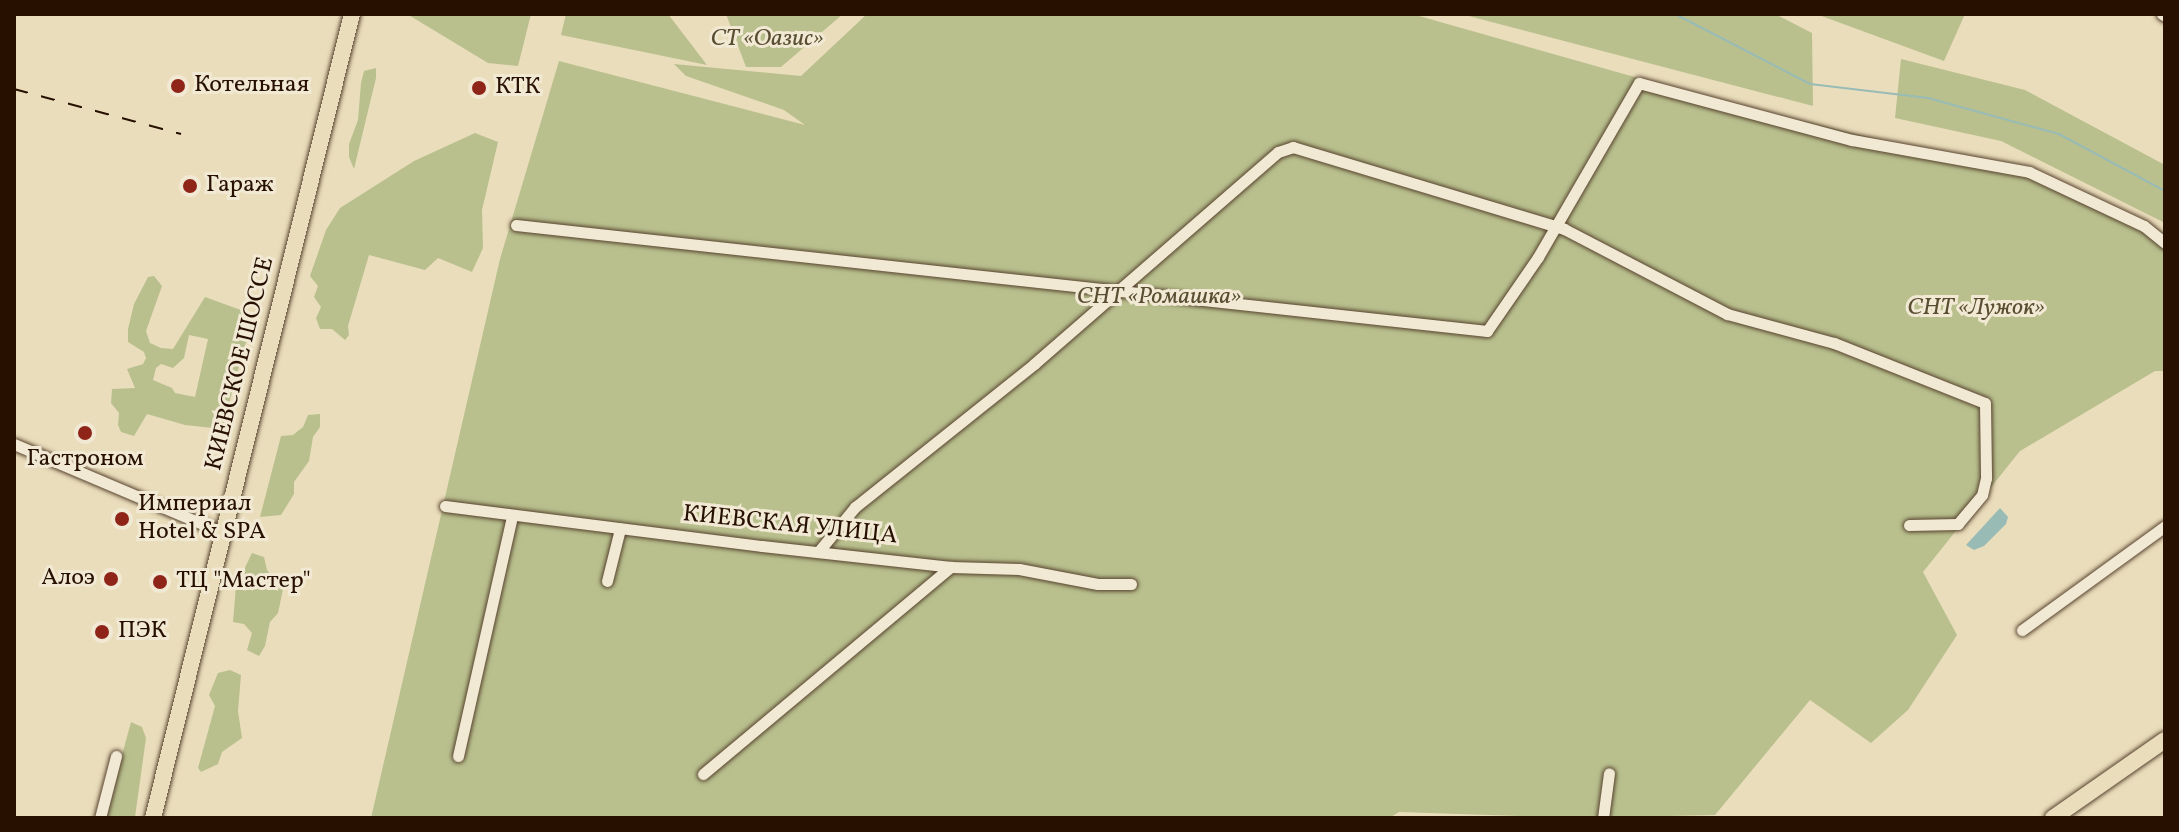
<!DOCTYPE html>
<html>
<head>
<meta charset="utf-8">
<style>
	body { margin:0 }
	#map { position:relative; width:2179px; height:832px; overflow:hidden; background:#eaddbb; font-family:Vollkorn,serif }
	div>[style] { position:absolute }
	.green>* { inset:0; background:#b9c08e }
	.water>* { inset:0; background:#98bbb6 }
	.stream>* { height:2px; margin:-1px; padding:0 1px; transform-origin:1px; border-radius:1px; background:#98bbb6 }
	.roads { filter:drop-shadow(0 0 2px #58432f) drop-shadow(0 0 2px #58432f) }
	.minor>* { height:11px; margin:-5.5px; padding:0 5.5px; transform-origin:5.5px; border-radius:5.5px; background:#f1e9d3 }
	.highway>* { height:16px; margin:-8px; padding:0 8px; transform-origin:8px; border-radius:8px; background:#eaddbb }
	.rail>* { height:2px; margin-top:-1px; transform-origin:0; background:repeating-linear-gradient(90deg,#271000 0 14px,transparent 0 28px) }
	.dots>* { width:22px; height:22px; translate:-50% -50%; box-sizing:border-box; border:4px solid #f1e9d3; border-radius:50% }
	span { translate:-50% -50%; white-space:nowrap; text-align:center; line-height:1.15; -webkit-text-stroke:6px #f1e9d3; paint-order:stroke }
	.park-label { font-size:24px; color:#5a4e32; font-style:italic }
	.poi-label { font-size:24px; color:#271000 }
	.left { translate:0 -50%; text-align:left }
	.right { translate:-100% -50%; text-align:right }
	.street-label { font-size:24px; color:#271000 }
	.frame { position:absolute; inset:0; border:16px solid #271000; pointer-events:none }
</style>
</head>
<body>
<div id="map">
	<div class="green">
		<div style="clip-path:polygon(407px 14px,531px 14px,518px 66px,488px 63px)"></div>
		<div style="clip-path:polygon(566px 14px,668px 14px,707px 65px,561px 35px)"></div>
		<div style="clip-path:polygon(726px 14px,843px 14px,781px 67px,746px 67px)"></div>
		<div style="clip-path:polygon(867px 14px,1412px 14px,1716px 100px,2024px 174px,2165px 241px,2165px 371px,2155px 371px,2020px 451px,1923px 572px,1957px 635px,1908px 710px,1871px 743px,1810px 700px,1715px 815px,1577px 818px,1399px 812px,1389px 818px,371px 818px,500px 259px,559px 61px,805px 125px,784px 110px,686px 76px,674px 64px,801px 76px)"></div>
		<div style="clip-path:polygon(1461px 14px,1775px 14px,1812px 33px,1813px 106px)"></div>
		<div style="clip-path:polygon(1816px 14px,1965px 14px,1944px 61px)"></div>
		<div style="clip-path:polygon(1901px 59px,2025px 90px,2165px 165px,2165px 223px,2001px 141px,1895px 118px)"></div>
		<div style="clip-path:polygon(376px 68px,376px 78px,354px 169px,349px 157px,349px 144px,358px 120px,361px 83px,364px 71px)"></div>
		<div style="clip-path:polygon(475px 133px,498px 142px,482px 210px,483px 248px,472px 272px,438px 258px,425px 270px,369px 255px,348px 326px,349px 335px,345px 340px,332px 329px,320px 329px,316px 318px,321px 307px,314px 297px,318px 286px,310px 276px,326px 230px,340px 208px,414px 161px)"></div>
		<div style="clip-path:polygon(evenodd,154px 276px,162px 286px,146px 331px,150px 343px,161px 348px,173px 349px,205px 297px,249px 313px,252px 318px,254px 325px,245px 345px,222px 429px,185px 425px,147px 414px,134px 436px,121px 432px,118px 425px,119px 413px,111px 403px,112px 389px,135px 388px,127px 369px,143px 364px,146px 358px,144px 352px,128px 342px,128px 329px,134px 304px,148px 277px,154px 276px,189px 335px,208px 339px,195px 397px,175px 393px,172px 388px,153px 380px,156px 368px,161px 364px,173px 368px,184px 358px,189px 335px)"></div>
		<div style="clip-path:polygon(320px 414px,320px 427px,313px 437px,309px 461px,294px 482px,294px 494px,281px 515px,260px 517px,281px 436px,293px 435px,303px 427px,308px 415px)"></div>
		<div style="clip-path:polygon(252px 553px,264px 557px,267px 570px,283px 589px,278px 613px,270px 622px,265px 646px,259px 656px,247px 650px,252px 633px,244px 624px,233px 622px,236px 586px)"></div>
		<div style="clip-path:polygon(230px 670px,241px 675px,238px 711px,242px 738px,222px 752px,218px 764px,201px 772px,198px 768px,215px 706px,209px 695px,218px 673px)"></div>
		<div style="clip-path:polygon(131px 722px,142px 727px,146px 738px,135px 817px,105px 818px)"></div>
	</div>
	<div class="water">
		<div style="clip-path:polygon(2000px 508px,2008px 517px,2006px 524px,1984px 546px,1974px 550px,1966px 545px)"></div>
	</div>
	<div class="stream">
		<div style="left:1675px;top:14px;width:152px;rotate:27.4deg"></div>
		<div style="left:1810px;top:84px;width:119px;rotate:6.8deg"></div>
		<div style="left:1928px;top:98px;width:136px;rotate:15.4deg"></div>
		<div style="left:2059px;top:134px;width:120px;rotate:28.3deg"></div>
	</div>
	<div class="roads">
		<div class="minor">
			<div style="left:2162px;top:14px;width:4px;rotate:34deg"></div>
			<div style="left:516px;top:225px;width:977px;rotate:6.23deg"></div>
			<div style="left:1487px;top:331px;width:90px;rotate:-55.4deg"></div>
			<div style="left:1538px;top:257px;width:201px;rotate:-59.9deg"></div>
			<div style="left:1639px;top:83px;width:220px;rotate:15deg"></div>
			<div style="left:1852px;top:140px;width:180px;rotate:10.2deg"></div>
			<div style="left:2029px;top:172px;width:127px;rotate:25.2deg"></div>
			<div style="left:2144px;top:226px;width:27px;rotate:39deg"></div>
			<div style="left:14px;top:444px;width:228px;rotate:23deg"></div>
			<div style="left:445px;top:506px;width:320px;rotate:7.2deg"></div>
			<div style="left:762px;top:546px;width:190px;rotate:6.3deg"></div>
			<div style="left:951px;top:567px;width:68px;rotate:1.7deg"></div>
			<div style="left:1019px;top:569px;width:80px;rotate:10.8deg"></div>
			<div style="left:1098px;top:584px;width:33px"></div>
			<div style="left:819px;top:551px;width:57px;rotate:-50.7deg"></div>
			<div style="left:855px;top:507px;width:229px;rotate:-38.6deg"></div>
			<div style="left:1034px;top:364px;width:323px;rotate:-41deg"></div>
			<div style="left:1278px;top:152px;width:16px;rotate:-18deg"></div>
			<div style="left:1293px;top:147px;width:283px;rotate:16.8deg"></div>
			<div style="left:1564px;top:229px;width:184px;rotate:27.5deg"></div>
			<div style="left:1727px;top:314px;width:111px;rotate:15.2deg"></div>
			<div style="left:1834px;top:343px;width:162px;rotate:21.7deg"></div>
			<div style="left:1985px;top:403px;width:75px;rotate:89.2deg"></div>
			<div style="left:1986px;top:478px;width:17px;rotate:103deg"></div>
			<div style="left:1982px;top:495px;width:38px;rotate:130deg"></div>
			<div style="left:1958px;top:524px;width:49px;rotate:178.8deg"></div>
			<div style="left:607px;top:581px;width:54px;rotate:-76deg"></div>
			<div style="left:2022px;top:630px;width:177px;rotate:-36deg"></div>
			<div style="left:458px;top:756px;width:245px;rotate:-77.3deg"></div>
			<div style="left:703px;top:774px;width:323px;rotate:-39.9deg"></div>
			<div style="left:100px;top:818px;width:64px;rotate:-75.5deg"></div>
			<div style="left:1603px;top:818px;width:45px;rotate:-82.4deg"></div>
		</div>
		<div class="highway">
			<div style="left:153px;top:818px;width:828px;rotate:-76.1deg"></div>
			<div style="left:2053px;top:818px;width:136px;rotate:-34.9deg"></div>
		</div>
	</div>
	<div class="rail">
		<div style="left:14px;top:89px;width:173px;rotate:15.1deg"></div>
	</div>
	<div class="dots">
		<div style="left:178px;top:86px;background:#8f2418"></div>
		<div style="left:479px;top:88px;background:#8f2418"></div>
		<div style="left:190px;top:186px;background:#8f2418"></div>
		<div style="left:85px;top:433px;background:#8f2418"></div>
		<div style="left:122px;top:519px;background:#8f2418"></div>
		<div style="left:111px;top:579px;background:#8f2418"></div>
		<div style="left:160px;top:582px;background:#8f2418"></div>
		<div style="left:102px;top:632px;background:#8f2418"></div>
	</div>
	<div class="park-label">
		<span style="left:767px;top:40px">СТ «Оазис»</span>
		<span style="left:1159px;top:298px">СНТ «Ромашка»</span>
		<span style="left:1976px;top:309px">СНТ «Лужок»</span>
	</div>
	<div class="poi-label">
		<span class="left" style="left:194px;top:86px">Котельная</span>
		<span class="left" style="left:495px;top:88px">КТК</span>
		<span class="left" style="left:206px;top:186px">Гараж</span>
		<span style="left:85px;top:460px">Гастроном</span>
		<span class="left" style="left:138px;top:519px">Империал<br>Hotel &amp; SPA</span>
		<span class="right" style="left:95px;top:579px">Алоэ</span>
		<span class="left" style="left:176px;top:582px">ТЦ "Мастер"</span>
		<span class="left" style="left:118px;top:632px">ПЭК</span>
	</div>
	<div class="street-label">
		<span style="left:241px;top:364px;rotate:-76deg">КИЕВСКОЕ ШОССЕ</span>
		<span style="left:790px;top:526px;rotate:6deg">КИЕВСКАЯ УЛИЦА</span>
	</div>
	<div class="frame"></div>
</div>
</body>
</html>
